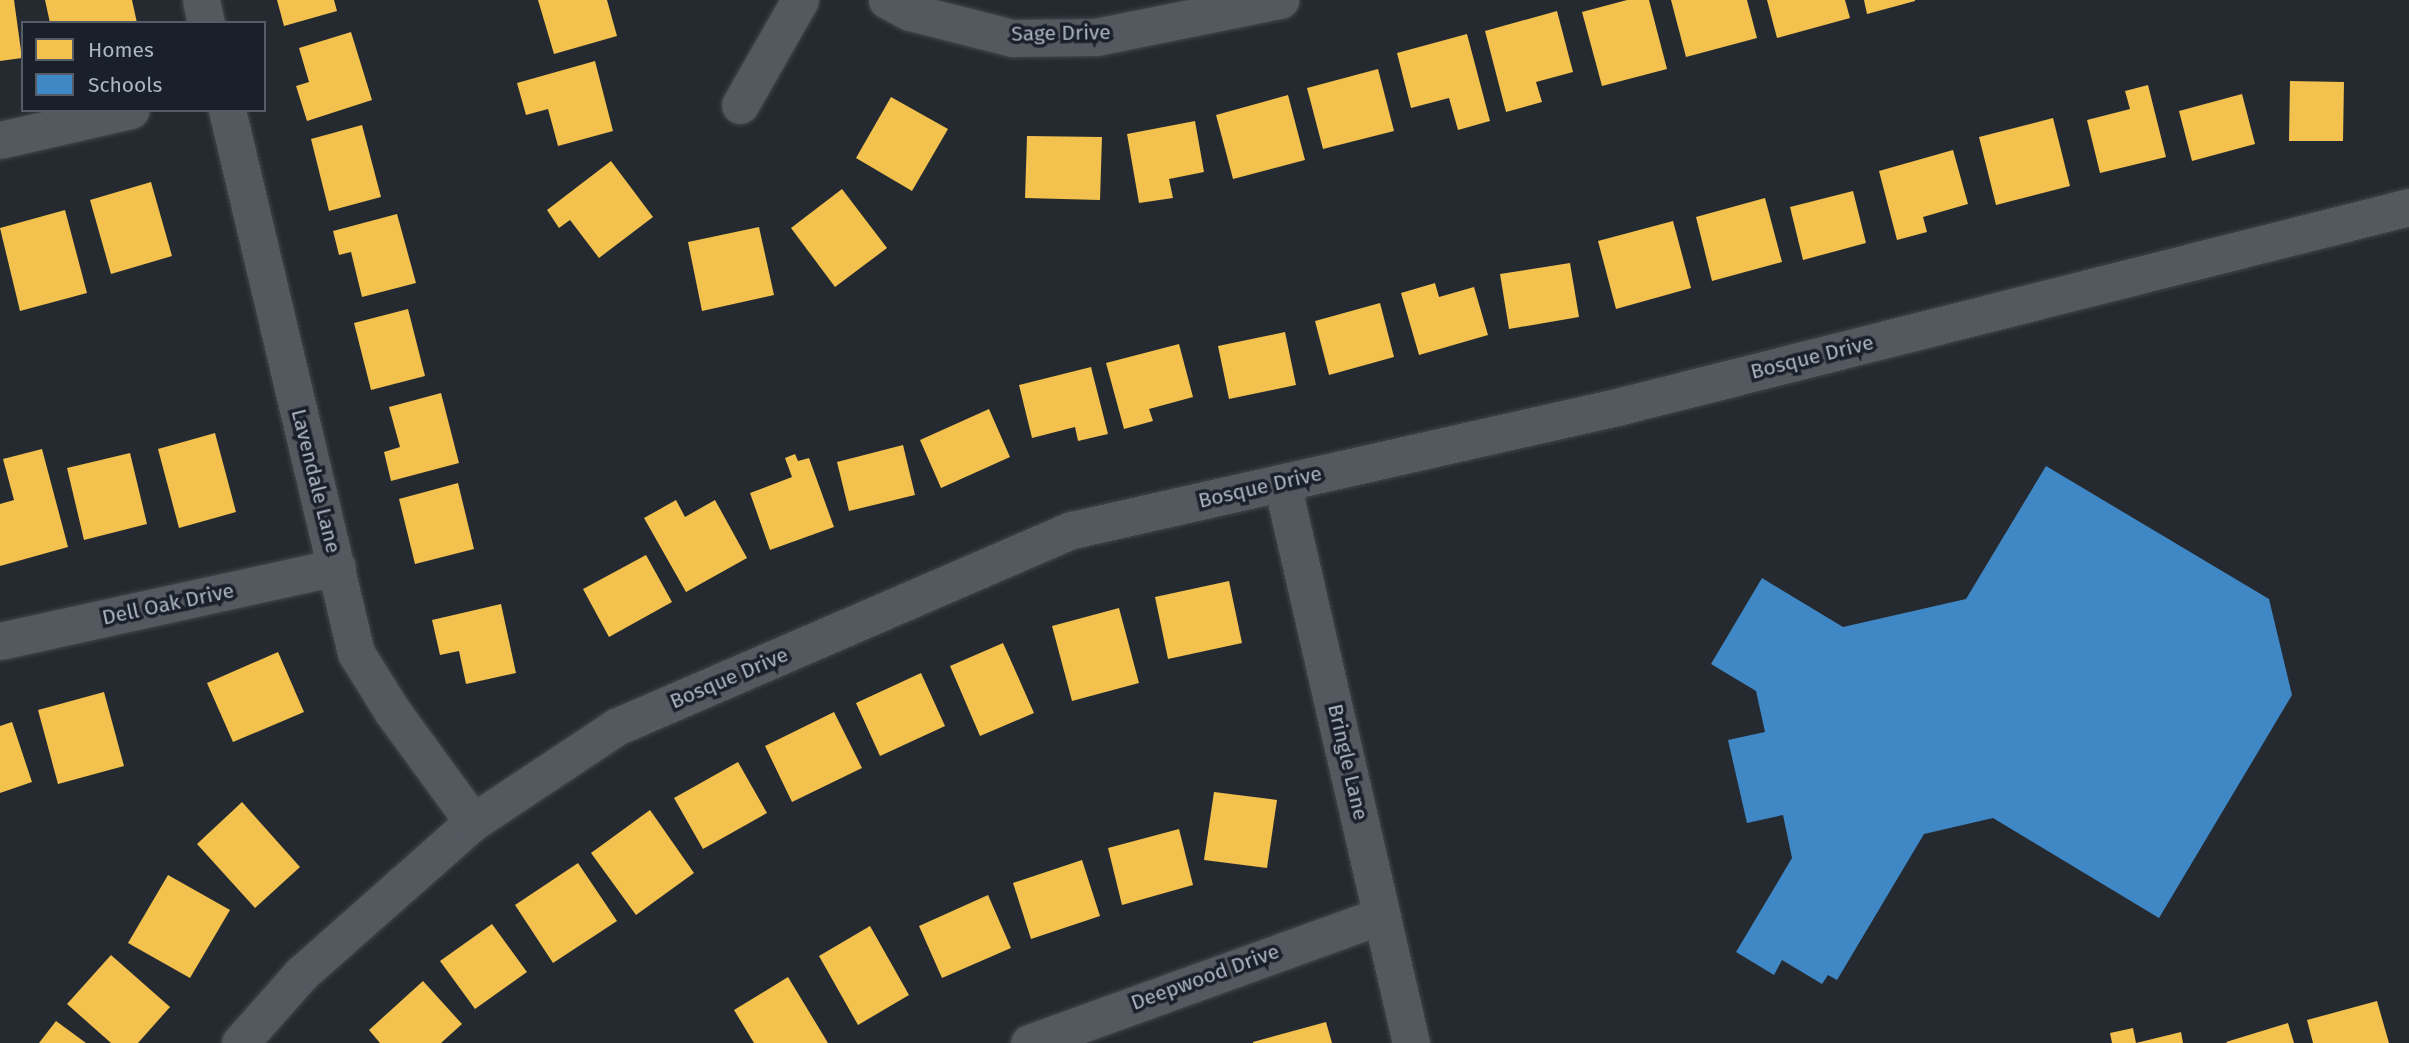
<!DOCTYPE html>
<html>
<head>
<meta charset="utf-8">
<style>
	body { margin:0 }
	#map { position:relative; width:2409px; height:1043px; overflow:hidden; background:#252a30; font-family:"Fira Sans",sans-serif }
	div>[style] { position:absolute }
	.homes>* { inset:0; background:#f2c14e }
	.schools>* { inset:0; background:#3f88c5 }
	.roads { filter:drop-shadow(0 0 2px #42464b) drop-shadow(0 0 2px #42464b) }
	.minor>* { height:37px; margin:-18.5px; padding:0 18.5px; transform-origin:18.5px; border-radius:18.5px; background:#54585f }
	span { translate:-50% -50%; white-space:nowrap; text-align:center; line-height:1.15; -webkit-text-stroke:7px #19202a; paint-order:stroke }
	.street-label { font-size:21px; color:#aeb5c3 }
	.legend { position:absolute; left:21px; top:21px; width:245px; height:91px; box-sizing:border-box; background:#19202a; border:2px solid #555c67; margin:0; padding:9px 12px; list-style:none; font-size:21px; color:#aeb5c3 }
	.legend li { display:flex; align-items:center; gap:14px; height:35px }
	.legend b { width:35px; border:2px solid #555c67 }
</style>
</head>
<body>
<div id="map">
	<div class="homes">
		<div style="clip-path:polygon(0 0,14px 0,22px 58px,0 61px)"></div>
		<div style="clip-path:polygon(45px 0,132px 0,137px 23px,50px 23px)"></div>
		<div style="clip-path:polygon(277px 0,334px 0,337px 11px,284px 26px)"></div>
		<div style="clip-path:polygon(538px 0,607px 0,617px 36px,554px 54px)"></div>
		<div style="clip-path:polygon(1627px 0,1649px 0,1667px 69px,1602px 86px,1582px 12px)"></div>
		<div style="clip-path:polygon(1671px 0,1747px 0,1757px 38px,1686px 57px)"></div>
		<div style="clip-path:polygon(1767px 0,1845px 0,1850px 18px,1777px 38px)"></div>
		<div style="clip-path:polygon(1864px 0,1915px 0,1915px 1px,1867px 14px)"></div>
		<div style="clip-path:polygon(1557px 11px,1573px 72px,1536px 82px,1542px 102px,1506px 112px,1485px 31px)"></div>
		<div style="clip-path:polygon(351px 32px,372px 100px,307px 121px,296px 86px,309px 82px,299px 48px)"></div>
		<div style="clip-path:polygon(1467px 34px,1490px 121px,1458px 130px,1449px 98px,1411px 108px,1397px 53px)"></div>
		<div style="clip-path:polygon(595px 61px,613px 131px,558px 146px,548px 109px,526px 115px,517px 83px)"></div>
		<div style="clip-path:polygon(1378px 69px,1394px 131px,1323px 149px,1307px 88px)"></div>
		<div style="clip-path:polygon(2290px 81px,2344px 82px,2343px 141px,2289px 141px)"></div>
		<div style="clip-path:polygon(2148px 85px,2166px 157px,2100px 173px,2087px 120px,2130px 109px,2125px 91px)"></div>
		<div style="clip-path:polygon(2242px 94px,2255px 144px,2192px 161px,2179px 111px)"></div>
		<div style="clip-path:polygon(1288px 95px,1305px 160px,1233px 179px,1216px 115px)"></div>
		<div style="clip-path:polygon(891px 97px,948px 129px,912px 191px,856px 158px)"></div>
		<div style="clip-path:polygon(2053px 118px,2070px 186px,1996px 205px,1979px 137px)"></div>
		<div style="clip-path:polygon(1195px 121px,1204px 172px,1169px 179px,1173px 198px,1139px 203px,1127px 134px)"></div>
		<div style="clip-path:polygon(362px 125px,381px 197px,329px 211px,311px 139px)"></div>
		<div style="clip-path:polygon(1027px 136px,1102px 137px,1100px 200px,1025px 198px)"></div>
		<div style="clip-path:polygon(1953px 150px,1968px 204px,1923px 217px,1927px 232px,1897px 240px,1879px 171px)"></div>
		<div style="clip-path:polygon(611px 161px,653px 217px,599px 258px,570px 220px,559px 228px,547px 210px)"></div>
		<div style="clip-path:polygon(151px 182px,172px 256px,111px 274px,90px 200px)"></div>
		<div style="clip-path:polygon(842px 189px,887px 248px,835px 287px,791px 228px)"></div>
		<div style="clip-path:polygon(1853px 191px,1866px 243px,1803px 260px,1790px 207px)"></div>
		<div style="clip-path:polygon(1765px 198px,1782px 262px,1712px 281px,1696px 217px)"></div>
		<div style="clip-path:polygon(65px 210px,87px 293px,20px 311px,0 228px)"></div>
		<div style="clip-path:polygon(397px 214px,416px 283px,362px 297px,351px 252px,339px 255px,333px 231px)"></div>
		<div style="clip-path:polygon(1673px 221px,1691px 288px,1616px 309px,1598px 241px)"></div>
		<div style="clip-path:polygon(759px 227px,774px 295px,702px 311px,688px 242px)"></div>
		<div style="clip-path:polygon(1570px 263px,1579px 317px,1509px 329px,1500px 274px)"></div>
		<div style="clip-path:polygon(1435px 283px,1439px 297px,1474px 287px,1488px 335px,1419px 355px,1401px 293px)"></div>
		<div style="clip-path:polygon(1380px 303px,1394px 357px,1329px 375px,1315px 321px)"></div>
		<div style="clip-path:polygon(408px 309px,425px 376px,371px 390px,354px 323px)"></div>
		<div style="clip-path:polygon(1285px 332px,1296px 385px,1229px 399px,1218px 346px)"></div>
		<div style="clip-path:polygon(1179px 344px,1193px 397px,1149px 409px,1153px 421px,1124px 429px,1106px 363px)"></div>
		<div style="clip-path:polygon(1091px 367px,1108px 434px,1078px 441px,1075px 427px,1032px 438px,1019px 385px)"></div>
		<div style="clip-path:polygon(441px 393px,459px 463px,391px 481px,384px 452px,400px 447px,389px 407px)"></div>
		<div style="clip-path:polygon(989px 409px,1010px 457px,941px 488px,920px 440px)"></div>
		<div style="clip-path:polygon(215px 433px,236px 512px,179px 528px,158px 449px)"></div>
		<div style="clip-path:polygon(903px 445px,915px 495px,849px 511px,837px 462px)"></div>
		<div style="clip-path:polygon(42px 449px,68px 547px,0 566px,0 504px,14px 500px,3px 459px)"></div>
		<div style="clip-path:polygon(130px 453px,147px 524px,84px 540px,67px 468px)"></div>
		<div style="clip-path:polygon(795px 454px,798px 461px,809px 458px,834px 527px,770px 550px,750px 493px,792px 477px,785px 458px)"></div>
		<div style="clip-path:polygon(458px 483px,474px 549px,415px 564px,399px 499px)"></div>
		<div style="clip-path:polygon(676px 500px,685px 517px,715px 500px,747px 558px,686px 592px,644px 518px)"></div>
		<div style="clip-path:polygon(646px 555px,672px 602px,609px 637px,583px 589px)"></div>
		<div style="clip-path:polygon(1229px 581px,1242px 643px,1168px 659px,1155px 597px)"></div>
		<div style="clip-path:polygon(501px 604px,516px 673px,466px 684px,459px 651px,440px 655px,432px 620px)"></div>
		<div style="clip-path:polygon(1119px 608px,1139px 683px,1072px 701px,1052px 626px)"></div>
		<div style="clip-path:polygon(1003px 643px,1034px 713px,980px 736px,950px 666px)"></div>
		<div style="clip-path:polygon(278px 652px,304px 712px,233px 742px,207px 683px)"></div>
		<div style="clip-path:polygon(921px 673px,945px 726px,880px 756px,856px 703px)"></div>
		<div style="clip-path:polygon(104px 692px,124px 766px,58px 784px,38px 710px)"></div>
		<div style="clip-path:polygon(834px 712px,862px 768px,792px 802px,765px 746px)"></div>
		<div style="clip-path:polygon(12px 722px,32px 782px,0 793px,0 726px)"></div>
		<div style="clip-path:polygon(738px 762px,767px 813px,703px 849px,674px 798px)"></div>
		<div style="clip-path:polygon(1214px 792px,1277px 800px,1267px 868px,1204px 860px)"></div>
		<div style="clip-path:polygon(242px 802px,300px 867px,255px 908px,197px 844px)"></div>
		<div style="clip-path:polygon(650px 810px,694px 873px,636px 915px,591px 853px)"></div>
		<div style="clip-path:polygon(1179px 829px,1193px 885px,1122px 905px,1108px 848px)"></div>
		<div style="clip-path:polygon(1082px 860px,1100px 916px,1031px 939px,1013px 883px)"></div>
		<div style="clip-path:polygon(578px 863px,617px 921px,553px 963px,515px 905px)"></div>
		<div style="clip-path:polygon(168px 875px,230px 910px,190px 978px,128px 943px)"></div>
		<div style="clip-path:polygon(988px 895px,1011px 948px,942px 978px,919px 926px)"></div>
		<div style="clip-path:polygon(492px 924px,527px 972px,475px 1009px,440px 961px)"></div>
		<div style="clip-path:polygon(870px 926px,909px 995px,858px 1025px,819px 956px)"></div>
		<div style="clip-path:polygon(111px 955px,170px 1007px,138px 1043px,111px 1043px,67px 1004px)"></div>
		<div style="clip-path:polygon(788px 977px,828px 1043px,754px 1043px,734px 1010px)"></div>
		<div style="clip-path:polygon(423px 981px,462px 1024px,441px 1043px,380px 1043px,369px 1030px)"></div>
		<div style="clip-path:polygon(2377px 1001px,2389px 1043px,2313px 1043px,2307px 1020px)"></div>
		<div style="clip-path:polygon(56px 1021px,86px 1043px,39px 1043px)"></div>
		<div style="clip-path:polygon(1326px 1022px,1332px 1043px,1253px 1043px,1253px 1042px)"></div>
		<div style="clip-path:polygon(2288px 1023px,2294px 1043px,2227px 1043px,2226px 1042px)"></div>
		<div style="clip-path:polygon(2133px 1028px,2136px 1043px,2181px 1032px,2183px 1043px,2112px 1043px,2110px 1033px)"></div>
	</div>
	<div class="schools">
		<div style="clip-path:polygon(2046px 466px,2269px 599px,2292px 695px,2159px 918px,1993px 818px,1924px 834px,1837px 980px,1828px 975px,1822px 984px,1782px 960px,1774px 975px,1736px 952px,1792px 858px,1783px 815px,1747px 823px,1728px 740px,1765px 732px,1756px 691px,1711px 664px,1762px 578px,1843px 627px,1966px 599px)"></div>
	</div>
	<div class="roads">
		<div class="minor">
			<div style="left:201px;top:0;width:24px;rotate:78deg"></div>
			<div style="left:887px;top:0;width:26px;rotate:28deg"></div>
			<div style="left:910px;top:12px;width:105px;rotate:14.3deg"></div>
			<div style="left:1012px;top:38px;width:84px;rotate:-0.7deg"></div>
			<div style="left:1096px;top:37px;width:188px;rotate:-11.4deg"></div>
			<div style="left:740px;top:105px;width:121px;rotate:-60.3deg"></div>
			<div style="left:227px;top:110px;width:558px;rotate:76.64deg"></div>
			<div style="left:356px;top:653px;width:68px;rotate:58.2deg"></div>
			<div style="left:392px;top:711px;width:137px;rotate:53.9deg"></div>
			<div style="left:0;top:140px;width:134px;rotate:-12.9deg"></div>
			<div style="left:1282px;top:483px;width:575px;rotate:77.03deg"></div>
			<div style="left:0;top:641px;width:345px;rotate:-12.4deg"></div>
			<div style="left:240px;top:1043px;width:92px;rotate:-48.5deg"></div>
			<div style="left:301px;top:974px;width:230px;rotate:-41.5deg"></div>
			<div style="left:473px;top:822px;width:172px;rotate:-33.6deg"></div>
			<div style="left:616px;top:727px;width:497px;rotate:-23.4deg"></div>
			<div style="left:1072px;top:530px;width:559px;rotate:-12.72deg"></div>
			<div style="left:1617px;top:407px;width:817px;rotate:-14.17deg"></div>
			<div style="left:1029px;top:1043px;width:375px;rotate:-19.9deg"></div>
		</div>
	</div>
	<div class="street-label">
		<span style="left:1061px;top:33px;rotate:-1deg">Sage Drive</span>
		<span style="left:1812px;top:357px;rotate:-14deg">Bosque Drive</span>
		<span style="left:316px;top:481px;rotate:76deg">Lavendale Lane</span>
		<span style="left:1260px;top:487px;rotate:-13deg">Bosque Drive</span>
		<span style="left:168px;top:604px;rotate:-12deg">Dell Oak Drive</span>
		<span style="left:729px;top:678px;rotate:-23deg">Bosque Drive</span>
		<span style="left:1348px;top:762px;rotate:77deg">Bringle Lane</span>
		<span style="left:1205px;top:977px;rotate:-20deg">Deepwood Drive</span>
	</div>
	<ul class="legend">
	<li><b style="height:19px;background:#f2c14e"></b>Homes</li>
	<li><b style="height:19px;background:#3f88c5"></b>Schools</li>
	</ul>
</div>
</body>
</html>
